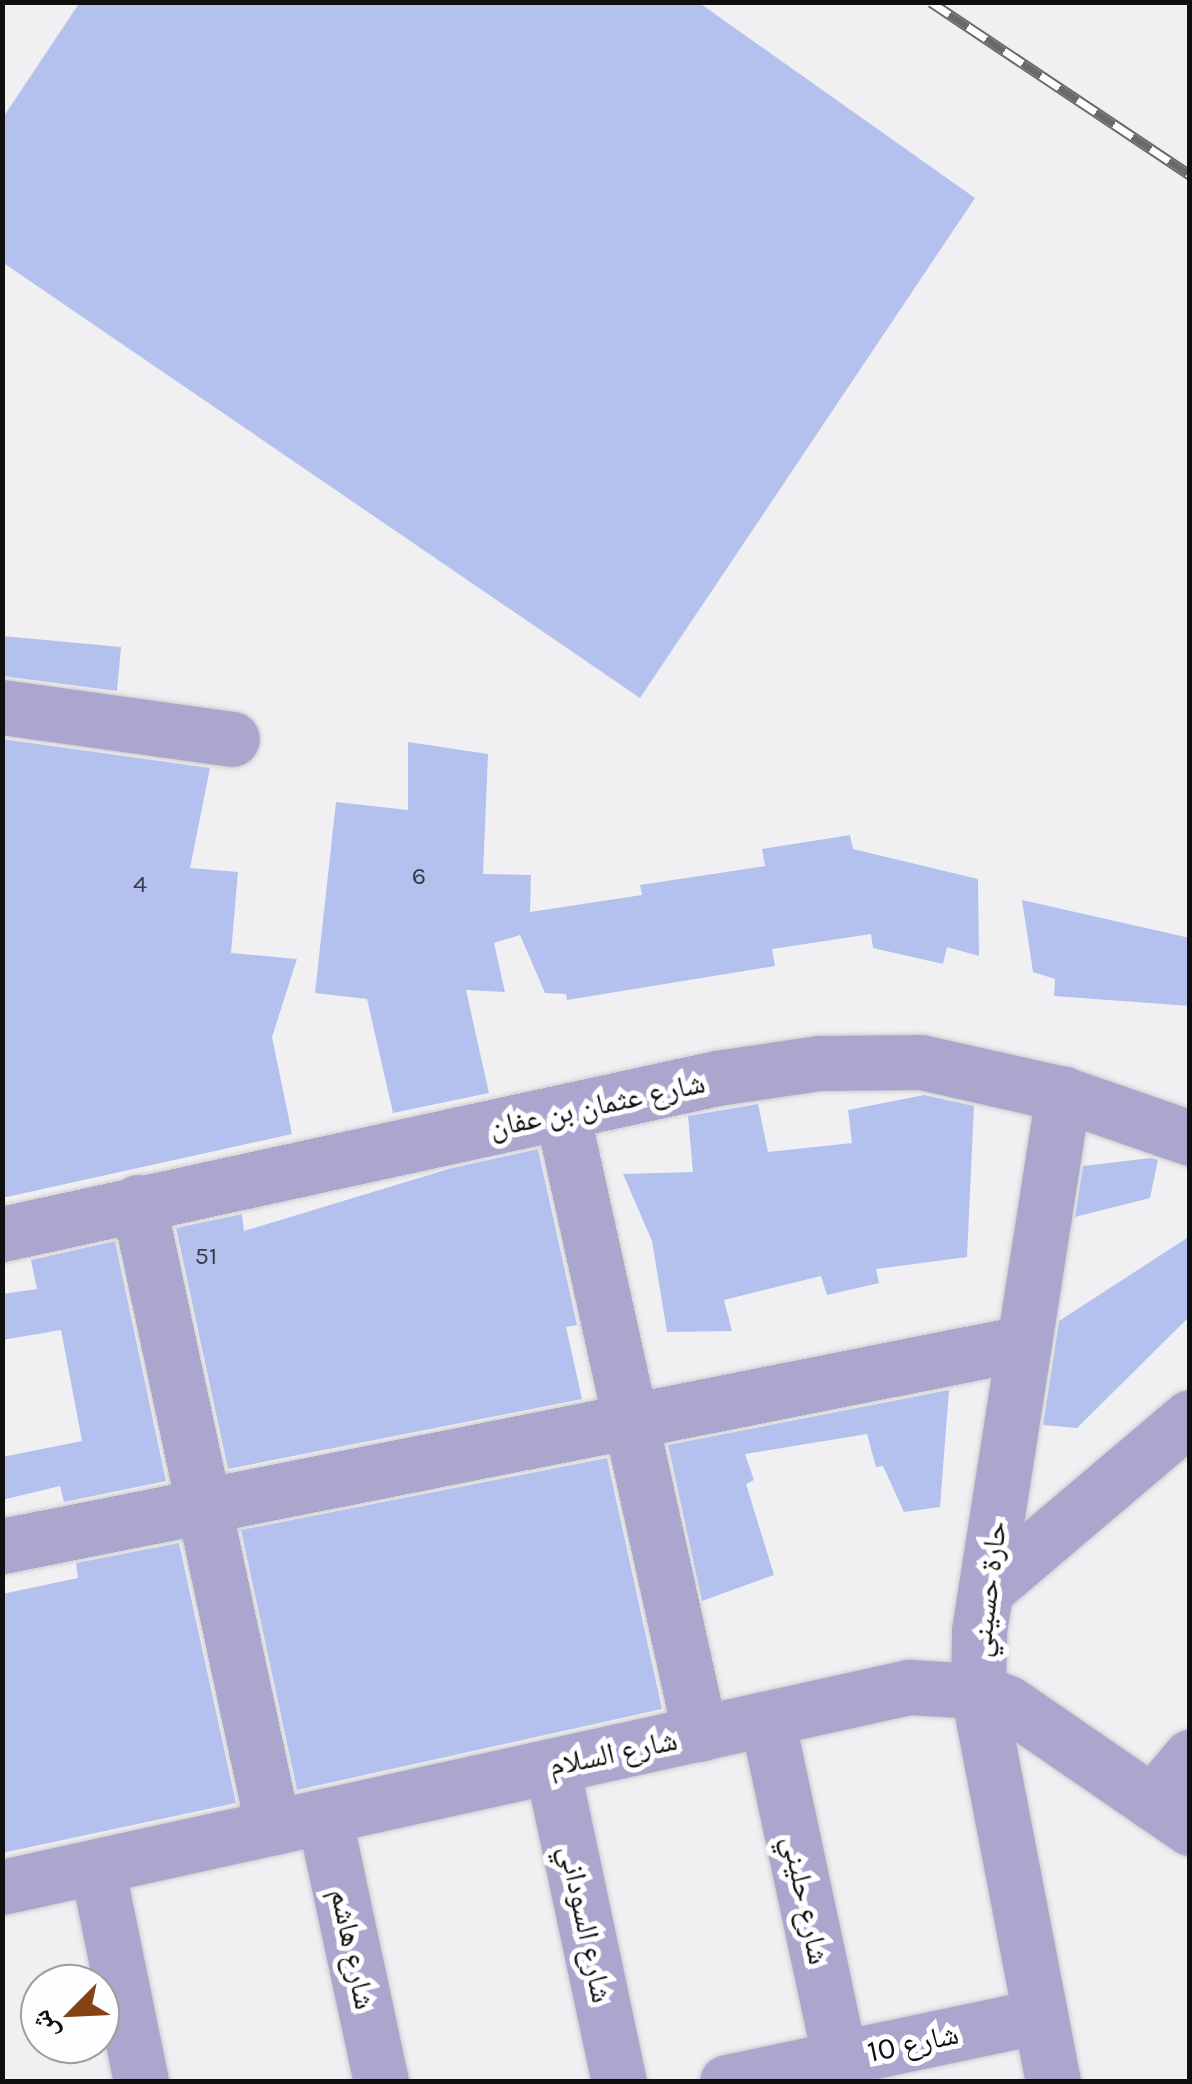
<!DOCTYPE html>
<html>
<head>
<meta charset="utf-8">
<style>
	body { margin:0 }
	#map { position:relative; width:1192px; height:2084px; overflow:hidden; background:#f0f0f2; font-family:Karla,"Noto Naskh Arabic",sans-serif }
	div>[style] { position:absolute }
	.building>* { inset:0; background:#b4c1ef }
	.roads { filter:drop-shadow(0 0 2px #ccccce) drop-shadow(0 0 2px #ccccce) }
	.minor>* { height:55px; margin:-27.5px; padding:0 27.5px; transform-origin:27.5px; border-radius:27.5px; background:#aba6ce }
	.rail>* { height:11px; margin-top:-5.5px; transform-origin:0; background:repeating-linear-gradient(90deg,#fdfeff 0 22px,#6a6a6b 0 44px); box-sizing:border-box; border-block:2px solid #6a6a6b }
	span { translate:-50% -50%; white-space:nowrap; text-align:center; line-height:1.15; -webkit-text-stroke:10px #fdfeff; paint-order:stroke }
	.number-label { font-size:25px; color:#383c47 }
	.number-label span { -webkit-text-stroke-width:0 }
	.street-label { font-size:30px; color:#0f0f0f }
	.frame { position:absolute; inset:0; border:5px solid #0f0f0f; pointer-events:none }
	.north { position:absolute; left:20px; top:1964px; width:100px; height:100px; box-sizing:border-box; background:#fdfeff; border:2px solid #9e9e9f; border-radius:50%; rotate:246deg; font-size:28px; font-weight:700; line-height:40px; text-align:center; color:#0f0f0f }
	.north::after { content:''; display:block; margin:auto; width:35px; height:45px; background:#864215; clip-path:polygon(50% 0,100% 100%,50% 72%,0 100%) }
</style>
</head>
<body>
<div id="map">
	<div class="building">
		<div style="clip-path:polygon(80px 2px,698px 2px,975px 198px,640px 698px,2px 262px,2px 119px)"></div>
		<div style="clip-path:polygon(2px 636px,121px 647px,117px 691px,2px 676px)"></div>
		<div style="clip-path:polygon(2px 739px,210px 768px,190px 868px,238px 872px,231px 953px,297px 959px,272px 1037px,292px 1134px,2px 1198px)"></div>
		<div style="clip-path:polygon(408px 742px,488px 754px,483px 874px,531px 875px,530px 912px,642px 895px,640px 885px,765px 866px,762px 849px,850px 835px,853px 849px,978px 879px,979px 956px,947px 947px,943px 964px,873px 948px,871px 934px,772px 949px,775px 966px,567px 1000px,566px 994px,545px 993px,520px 935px,494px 943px,505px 992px,466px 990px,489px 1093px,393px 1113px,367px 999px,315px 993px,336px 802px,408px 810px)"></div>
		<div style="clip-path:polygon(1022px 900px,1190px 938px,1190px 1006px,1054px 996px,1055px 979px,1033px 972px)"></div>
		<div style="clip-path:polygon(924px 1095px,974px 1106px,967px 1257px,876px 1269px,879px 1283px,827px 1295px,821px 1276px,724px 1300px,732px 1331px,667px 1332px,652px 1241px,623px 1174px,693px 1172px,688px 1116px,758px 1104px,768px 1152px,852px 1143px,848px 1110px)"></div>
		<div style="clip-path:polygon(538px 1149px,577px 1325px,566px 1327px,582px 1399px,228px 1469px,176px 1228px,242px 1214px,244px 1231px,452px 1168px)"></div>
		<div style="clip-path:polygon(1151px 1158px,1158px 1160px,1150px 1198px,1075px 1217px,1083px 1166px)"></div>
		<div style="clip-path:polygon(1190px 1236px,1190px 1316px,1077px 1428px,1043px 1425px,1059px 1321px)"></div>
		<div style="clip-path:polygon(115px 1241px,166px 1481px,64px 1502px,60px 1486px,2px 1500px,2px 1457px,82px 1441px,61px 1330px,2px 1340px,2px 1294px,37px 1289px,31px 1260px)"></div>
		<div style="clip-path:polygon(949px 1390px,940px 1507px,904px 1512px,883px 1466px,876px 1467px,867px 1434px,745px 1454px,754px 1480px,746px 1484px,774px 1575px,702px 1601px,668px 1445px)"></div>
		<div style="clip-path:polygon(607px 1458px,662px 1709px,297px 1790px,241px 1530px)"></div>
		<div style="clip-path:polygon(179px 1543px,236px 1803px,2px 1853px,2px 1594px,78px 1578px,76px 1563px)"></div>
	</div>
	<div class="roads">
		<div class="minor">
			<div style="left:2px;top:707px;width:232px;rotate:7.9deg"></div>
			<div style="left:562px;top:1113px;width:636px;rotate:77.47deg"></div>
			<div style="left:138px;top:1202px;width:640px;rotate:77.83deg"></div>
			<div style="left:2px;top:1234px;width:732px;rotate:-12.31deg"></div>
			<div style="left:717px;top:1078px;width:103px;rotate:-8.4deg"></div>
			<div style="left:819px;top:1063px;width:102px;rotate:-0.6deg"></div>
			<div style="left:921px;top:1062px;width:146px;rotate:12.7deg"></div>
			<div style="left:1063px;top:1094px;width:134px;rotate:19.1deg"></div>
			<div style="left:2px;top:1546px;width:1041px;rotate:-11.25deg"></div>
			<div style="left:986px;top:1590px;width:267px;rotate:-40.3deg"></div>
			<div style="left:767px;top:1719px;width:371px;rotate:77.9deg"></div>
			<div style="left:552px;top:1767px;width:322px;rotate:78deg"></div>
			<div style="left:1152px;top:1802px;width:59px;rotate:-49.8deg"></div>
			<div style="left:324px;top:1816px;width:272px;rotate:77.9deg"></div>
			<div style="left:97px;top:1867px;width:219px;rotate:78.4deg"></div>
			<div style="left:2px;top:1887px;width:929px;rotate:-12.44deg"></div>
			<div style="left:909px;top:1687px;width:69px;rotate:3.3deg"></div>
			<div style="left:978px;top:1691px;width:32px;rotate:22deg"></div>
			<div style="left:1008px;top:1703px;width:221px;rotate:34.5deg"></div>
			<div style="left:727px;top:2082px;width:320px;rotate:-11.9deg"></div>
			<div style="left:1053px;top:2082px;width:398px;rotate:-100.9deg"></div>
			<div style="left:978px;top:1691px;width:60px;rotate:-89deg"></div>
			<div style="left:979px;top:1631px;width:544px;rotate:-81.11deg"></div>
		</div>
	</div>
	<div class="rail">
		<div style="left:931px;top:2px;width:311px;rotate:33.7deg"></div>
	</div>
	<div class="number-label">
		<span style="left:419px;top:876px">6</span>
		<span style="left:140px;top:884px">4</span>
		<span style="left:206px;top:1256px">51</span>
	</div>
	<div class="street-label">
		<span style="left:597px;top:1105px;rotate:-12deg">شارع عثمان بن عفان</span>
		<span style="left:988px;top:1589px;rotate:-83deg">حارة حسيني</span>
		<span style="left:613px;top:1753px;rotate:-12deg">شارع السلام</span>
		<span style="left:806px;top:1900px;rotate:78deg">شارع حليني</span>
		<span style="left:586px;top:1924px;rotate:78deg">شارع السوداني</span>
		<span style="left:353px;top:1949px;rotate:78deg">شارع هاشم</span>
		<span style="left:913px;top:2043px;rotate:-12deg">شارع 10</span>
	</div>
	<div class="frame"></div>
	<div class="north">ش</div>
</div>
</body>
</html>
